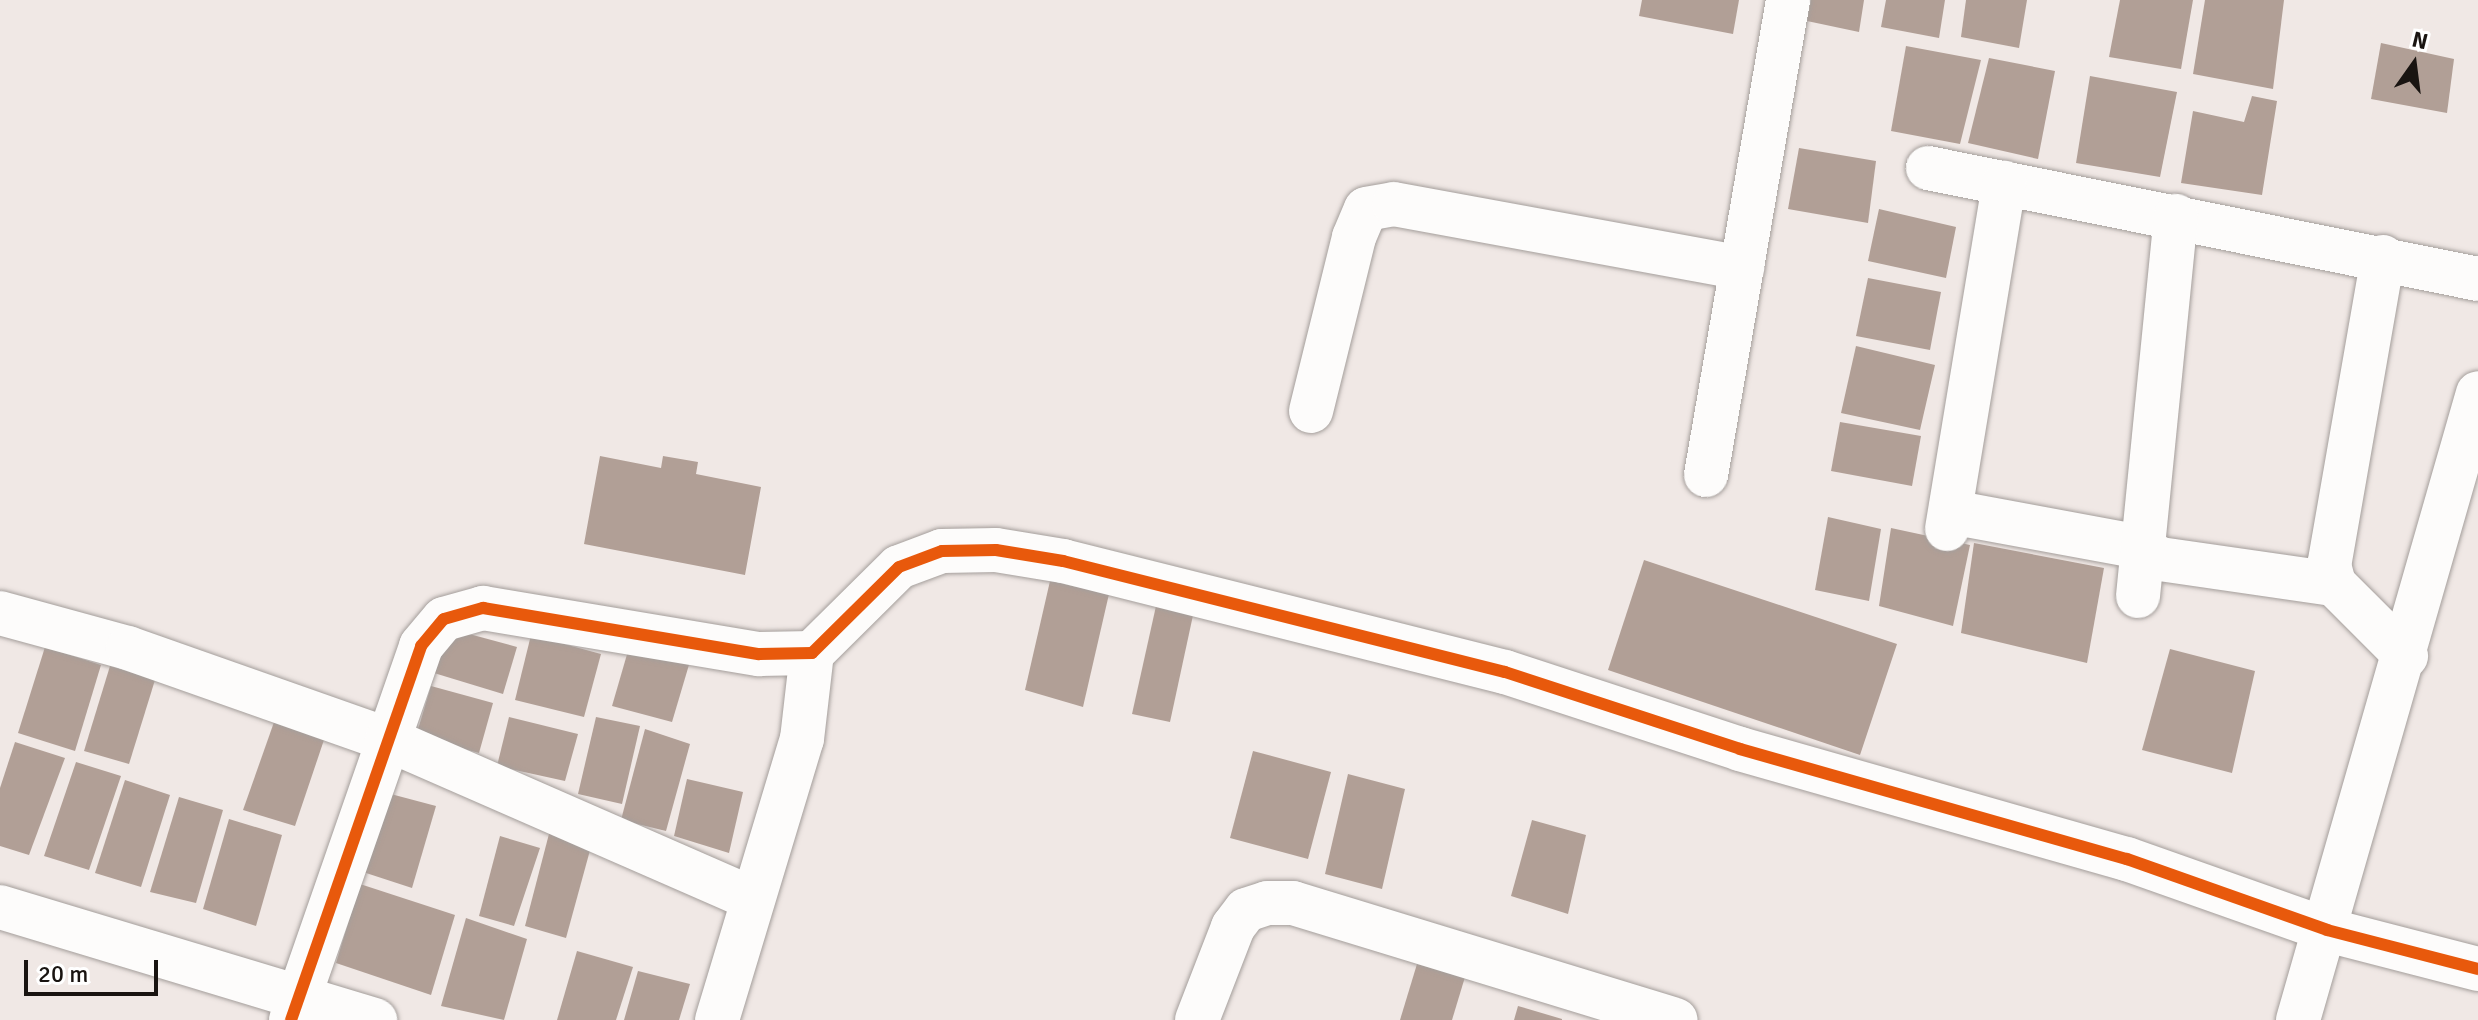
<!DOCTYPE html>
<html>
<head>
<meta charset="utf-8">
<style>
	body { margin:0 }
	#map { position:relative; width:2478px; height:1020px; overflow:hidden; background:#f0e8e5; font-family:Signika,sans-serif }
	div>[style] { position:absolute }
	.building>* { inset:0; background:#b19f96 }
	.roads { filter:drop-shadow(0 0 2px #a49e9b) drop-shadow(0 0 2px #a49e9b) }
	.minor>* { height:44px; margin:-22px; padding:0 22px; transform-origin:22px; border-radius:22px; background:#fdfcfb }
	.secondary>* { height:44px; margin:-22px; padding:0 22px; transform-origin:22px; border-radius:22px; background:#fdfcfb }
	.cycleway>* { height:12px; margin:-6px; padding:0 6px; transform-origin:6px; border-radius:6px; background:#e8590c }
	span { translate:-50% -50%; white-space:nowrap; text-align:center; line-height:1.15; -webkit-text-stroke:6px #fff; paint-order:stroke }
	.north { position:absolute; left:2374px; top:24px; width:80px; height:80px; -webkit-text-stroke:6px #fff; paint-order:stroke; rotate:14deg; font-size:22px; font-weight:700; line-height:32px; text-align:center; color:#191411 }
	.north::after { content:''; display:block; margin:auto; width:28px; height:36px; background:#191411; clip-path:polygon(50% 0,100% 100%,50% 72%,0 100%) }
	.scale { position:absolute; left:24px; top:960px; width:134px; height:36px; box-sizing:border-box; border:4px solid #191411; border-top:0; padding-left:10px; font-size:24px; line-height:28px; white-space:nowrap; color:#191411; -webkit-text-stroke:6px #fff; paint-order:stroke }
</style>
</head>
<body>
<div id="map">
	<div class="building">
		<div style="clip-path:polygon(1642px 0,1739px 0,1733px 34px,1639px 16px)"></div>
		<div style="clip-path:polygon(1811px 0,1864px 0,1859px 32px,1807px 21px)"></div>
		<div style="clip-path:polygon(1886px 0,1945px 0,1939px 38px,1881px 27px)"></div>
		<div style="clip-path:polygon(1966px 0,2027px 0,2019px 48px,1961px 37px)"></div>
		<div style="clip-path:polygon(2120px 0,2193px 0,2181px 69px,2109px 57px)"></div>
		<div style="clip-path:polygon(2205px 0,2284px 0,2273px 89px,2193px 74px)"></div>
		<div style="clip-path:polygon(2381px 43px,2454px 59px,2447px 113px,2371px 99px)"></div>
		<div style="clip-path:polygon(1906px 46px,1981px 60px,1960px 144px,1891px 131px)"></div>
		<div style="clip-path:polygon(1989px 58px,2055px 71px,2038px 159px,1968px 143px)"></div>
		<div style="clip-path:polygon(2090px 76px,2177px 92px,2160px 177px,2076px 163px)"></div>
		<div style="clip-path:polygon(2252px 96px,2277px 101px,2262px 195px,2181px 183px,2193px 111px,2244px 122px)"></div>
		<div style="clip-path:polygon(1799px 148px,1876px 161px,1868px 223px,1788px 209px)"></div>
		<div style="clip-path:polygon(1879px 209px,1956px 227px,1946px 278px,1868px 261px)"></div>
		<div style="clip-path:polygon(1868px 278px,1941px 292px,1930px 350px,1856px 336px)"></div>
		<div style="clip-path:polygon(1856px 346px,1935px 365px,1920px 430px,1841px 413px)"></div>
		<div style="clip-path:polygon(1840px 422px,1921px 436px,1912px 486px,1831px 471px)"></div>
		<div style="clip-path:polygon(600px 456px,661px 468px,663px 456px,698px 462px,696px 474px,761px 487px,745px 575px,584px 544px)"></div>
		<div style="clip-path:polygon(1828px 517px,1881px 529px,1869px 601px,1815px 590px)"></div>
		<div style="clip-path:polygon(1891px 528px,1970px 545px,1953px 626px,1879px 606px)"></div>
		<div style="clip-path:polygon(1974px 543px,2104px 568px,2087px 663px,1961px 633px)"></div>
		<div style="clip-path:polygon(1644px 560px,1897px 644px,1860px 755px,1608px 670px)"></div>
		<div style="clip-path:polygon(1050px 581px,1109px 594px,1083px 707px,1025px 690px)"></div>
		<div style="clip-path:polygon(1158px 597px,1195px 606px,1170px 722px,1132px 714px)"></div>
		<div style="clip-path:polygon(447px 628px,517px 647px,503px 694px,434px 673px)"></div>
		<div style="clip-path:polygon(531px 635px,601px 654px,584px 717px,515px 700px)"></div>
		<div style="clip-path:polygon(630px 644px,691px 658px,672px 722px,612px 706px)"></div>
		<div style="clip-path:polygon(45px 647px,101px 665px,75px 751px,18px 733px)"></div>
		<div style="clip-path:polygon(2170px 649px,2255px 671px,2232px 773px,2142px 750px)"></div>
		<div style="clip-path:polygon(110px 666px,155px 680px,129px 764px,84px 751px)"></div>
		<div style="clip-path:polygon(431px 686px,493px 703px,479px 753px,416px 736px)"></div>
		<div style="clip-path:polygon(279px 708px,328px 728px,295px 826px,243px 810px)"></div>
		<div style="clip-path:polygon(509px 717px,578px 734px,565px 781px,497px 766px)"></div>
		<div style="clip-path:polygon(596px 717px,640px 726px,622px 804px,578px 794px)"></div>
		<div style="clip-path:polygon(645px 729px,690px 744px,666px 831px,621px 820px)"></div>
		<div style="clip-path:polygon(15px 742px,65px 758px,29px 855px,0 846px,0 788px)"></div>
		<div style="clip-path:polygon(1253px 751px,1331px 772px,1308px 859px,1230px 838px)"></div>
		<div style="clip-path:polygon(76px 762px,121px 776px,89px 870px,44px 856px)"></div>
		<div style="clip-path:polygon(1348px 774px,1405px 789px,1382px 889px,1325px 874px)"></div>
		<div style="clip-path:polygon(687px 779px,743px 792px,729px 853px,674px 836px)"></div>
		<div style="clip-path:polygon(125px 780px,170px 795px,141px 887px,95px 873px)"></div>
		<div style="clip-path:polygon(387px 793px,436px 806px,412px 888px,363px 872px)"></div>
		<div style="clip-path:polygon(179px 797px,223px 810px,196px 903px,150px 892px)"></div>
		<div style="clip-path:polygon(229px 819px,282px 835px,256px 926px,203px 909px)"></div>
		<div style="clip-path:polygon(1532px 820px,1586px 835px,1568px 914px,1511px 896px)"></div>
		<div style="clip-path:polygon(550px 830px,592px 843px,566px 938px,525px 926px)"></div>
		<div style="clip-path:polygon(500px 836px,540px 848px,514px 926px,479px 916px)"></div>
		<div style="clip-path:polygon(360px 884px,455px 915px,431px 995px,336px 963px)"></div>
		<div style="clip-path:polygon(466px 918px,527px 939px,504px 1020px,441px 1006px)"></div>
		<div style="clip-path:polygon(577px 951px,633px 967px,616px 1020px,557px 1020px)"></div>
		<div style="clip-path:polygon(1417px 964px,1465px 977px,1452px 1020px,1400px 1020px)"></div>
		<div style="clip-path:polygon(638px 971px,690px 984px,679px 1020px,624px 1020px)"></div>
		<div style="clip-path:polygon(1518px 1006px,1562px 1019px,1562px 1020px,1514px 1020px)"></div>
	</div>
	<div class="roads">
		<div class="minor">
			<div style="left:1928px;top:168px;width:561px;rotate:11.41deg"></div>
			<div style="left:2383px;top:257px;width:313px;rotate:99.9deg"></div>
			<div style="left:2329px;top:565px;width:20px;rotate:75deg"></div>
			<div style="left:2334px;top:584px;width:102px;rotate:45deg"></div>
			<div style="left:1311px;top:411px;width:179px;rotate:-76.1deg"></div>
			<div style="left:1354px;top:237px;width:30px;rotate:-67deg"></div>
			<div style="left:1366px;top:209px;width:28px;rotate:-10deg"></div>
			<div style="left:1394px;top:204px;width:354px;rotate:10.4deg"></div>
			<div style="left:1706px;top:475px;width:482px;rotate:-80.2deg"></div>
			<div style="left:1951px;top:512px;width:192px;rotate:10.5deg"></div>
			<div style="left:2140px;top:547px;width:23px;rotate:31deg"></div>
			<div style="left:2160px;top:559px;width:176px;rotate:8.2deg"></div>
			<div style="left:1947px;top:529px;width:351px;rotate:-80.6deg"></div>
			<div style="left:2138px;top:596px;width:382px;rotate:-84.3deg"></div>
			<div style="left:0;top:613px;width:133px;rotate:15.3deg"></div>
			<div style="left:128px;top:648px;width:275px;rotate:19.4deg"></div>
			<div style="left:387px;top:739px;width:399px;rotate:23.6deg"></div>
			<div style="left:0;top:907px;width:392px;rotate:16.8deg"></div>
			<div style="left:291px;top:1020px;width:396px;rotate:-70.8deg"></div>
			<div style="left:421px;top:646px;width:35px;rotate:-50deg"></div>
			<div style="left:444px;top:619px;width:41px;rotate:-15.8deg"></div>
			<div style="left:483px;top:608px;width:280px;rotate:9.5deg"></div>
			<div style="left:759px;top:654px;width:53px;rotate:-1.1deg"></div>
			<div style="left:812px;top:653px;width:122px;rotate:-44.7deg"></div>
			<div style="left:899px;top:567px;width:46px;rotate:-20.4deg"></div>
			<div style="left:942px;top:551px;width:54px;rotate:-1.1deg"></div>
			<div style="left:996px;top:550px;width:68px;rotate:9.3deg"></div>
			<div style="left:1063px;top:561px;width:456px;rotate:14.1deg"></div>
			<div style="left:1505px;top:672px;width:247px;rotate:18.1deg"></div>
			<div style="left:1740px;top:749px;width:402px;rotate:15.9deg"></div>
			<div style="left:2127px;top:859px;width:212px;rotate:19.5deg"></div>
			<div style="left:2327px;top:930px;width:156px;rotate:14.5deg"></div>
			<div style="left:717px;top:1020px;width:294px;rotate:-73.2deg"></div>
			<div style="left:802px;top:739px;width:87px;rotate:-83.4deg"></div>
			<div style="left:1197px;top:1020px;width:100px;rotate:-68.8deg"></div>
			<div style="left:1233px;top:927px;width:21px;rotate:-53deg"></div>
			<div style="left:1246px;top:910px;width:22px;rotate:-18deg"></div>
			<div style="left:1267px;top:903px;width:26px"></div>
			<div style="left:1293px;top:903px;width:400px;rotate:17deg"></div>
		</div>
		<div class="secondary">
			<div style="left:2298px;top:1020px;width:652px;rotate:-73.98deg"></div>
		</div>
	</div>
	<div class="cycleway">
		<div style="left:291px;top:1020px;width:396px;rotate:-70.8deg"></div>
		<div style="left:421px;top:646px;width:35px;rotate:-50deg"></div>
		<div style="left:444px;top:619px;width:41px;rotate:-15.8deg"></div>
		<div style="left:483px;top:608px;width:280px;rotate:9.5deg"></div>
		<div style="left:759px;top:654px;width:53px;rotate:-1.1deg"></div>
		<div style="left:812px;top:653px;width:122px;rotate:-44.7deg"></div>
		<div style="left:899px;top:567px;width:46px;rotate:-20.4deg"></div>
		<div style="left:942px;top:551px;width:54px;rotate:-1.1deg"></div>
		<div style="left:996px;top:550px;width:68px;rotate:9.3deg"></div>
		<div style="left:1063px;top:561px;width:456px;rotate:14.1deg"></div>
		<div style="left:1505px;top:672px;width:247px;rotate:18.1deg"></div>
		<div style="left:1740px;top:749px;width:402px;rotate:15.9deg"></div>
		<div style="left:2127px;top:859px;width:212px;rotate:19.5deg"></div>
		<div style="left:2327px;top:930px;width:156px;rotate:14.5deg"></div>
	</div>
	<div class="north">N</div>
	<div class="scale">20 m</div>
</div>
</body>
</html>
